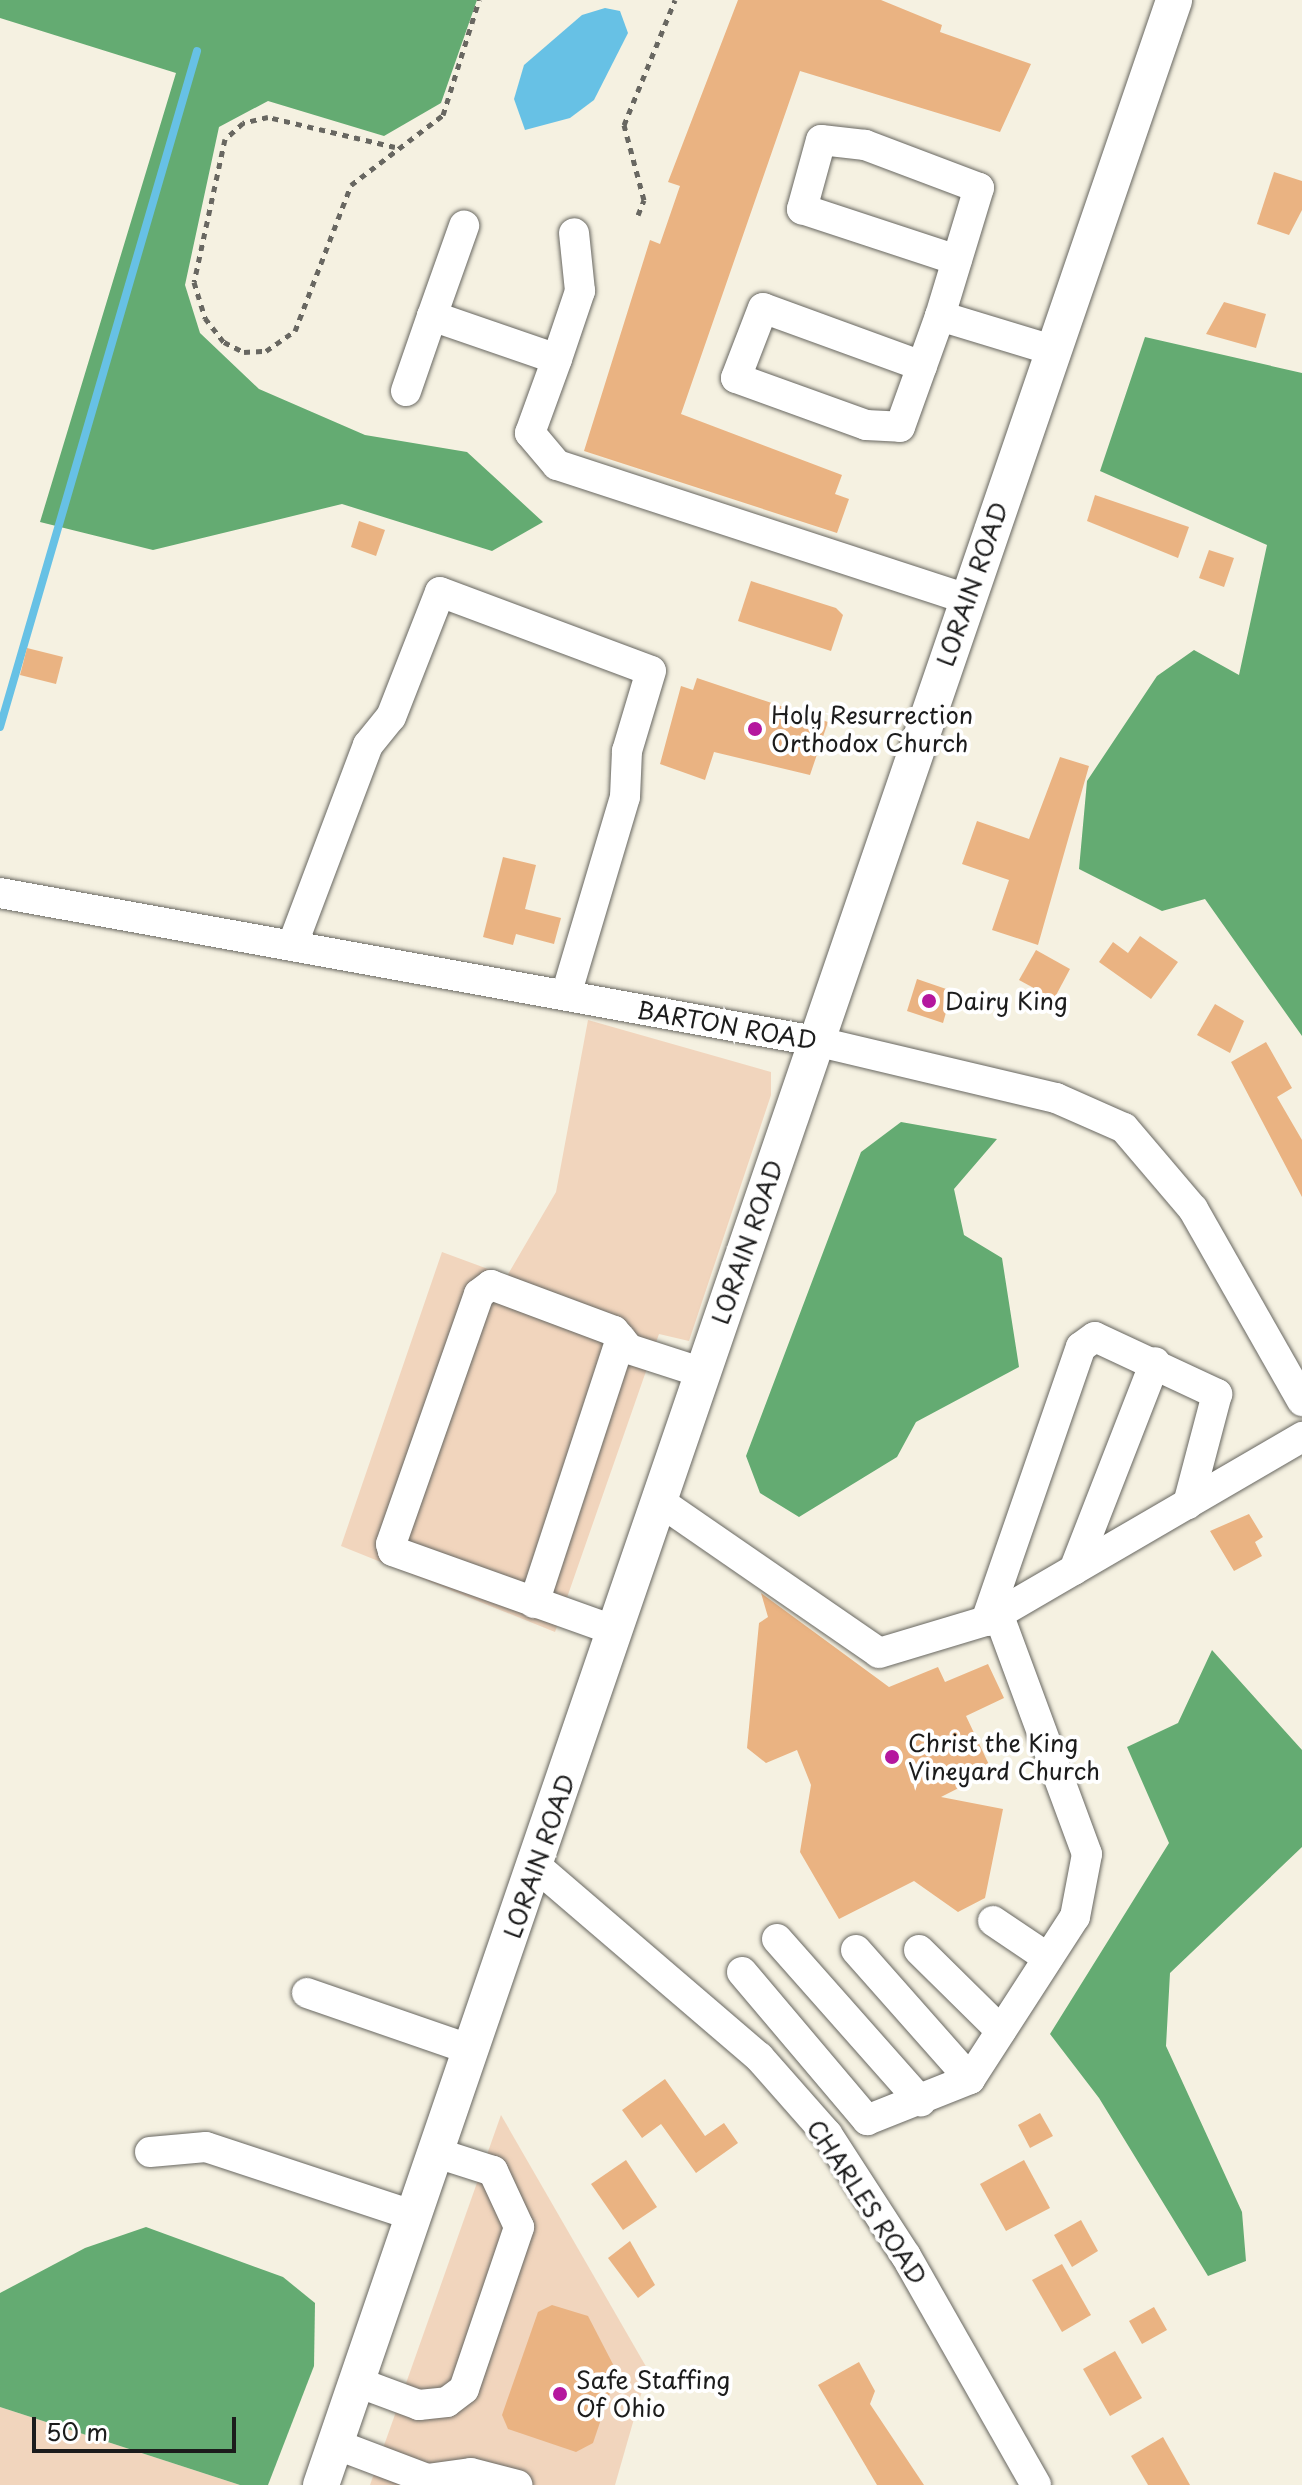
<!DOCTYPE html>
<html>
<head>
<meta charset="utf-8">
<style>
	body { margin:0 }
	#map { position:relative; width:1302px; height:2485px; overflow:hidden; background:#f5f1e1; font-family:"Playpen Sans",sans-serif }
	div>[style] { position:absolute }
	.built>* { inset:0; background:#f1d5bd }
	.forest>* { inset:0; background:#64ab72 }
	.water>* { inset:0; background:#67c1e5 }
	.stream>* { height:8px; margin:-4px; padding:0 4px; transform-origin:4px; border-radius:4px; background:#67c1e5 }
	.building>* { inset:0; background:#eab382 }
	.path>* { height:5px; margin-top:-2.5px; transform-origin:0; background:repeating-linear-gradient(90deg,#686761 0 6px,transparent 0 12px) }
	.roads { filter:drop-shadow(0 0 2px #686761) drop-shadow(0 0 2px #686761) }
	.minor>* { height:30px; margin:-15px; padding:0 15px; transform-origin:15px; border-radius:15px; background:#fff }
	.major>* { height:36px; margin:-18px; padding:0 18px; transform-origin:18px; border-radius:18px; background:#fff }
	.dots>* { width:22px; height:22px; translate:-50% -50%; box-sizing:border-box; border:4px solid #fff; border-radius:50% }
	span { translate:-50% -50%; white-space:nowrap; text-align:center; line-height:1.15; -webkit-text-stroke:8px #fff; paint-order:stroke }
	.street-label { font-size:24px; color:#1c1c1c }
	.poi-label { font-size:24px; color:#1c1c1c }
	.left { translate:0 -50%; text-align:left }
	.scale { position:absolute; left:32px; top:2417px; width:204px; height:36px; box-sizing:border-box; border:4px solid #1c1c1c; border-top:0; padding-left:10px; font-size:24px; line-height:28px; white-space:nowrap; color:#1c1c1c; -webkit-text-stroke:6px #fff; paint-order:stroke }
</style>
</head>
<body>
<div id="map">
	<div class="built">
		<div style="clip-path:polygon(588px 1020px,771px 1072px,771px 1095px,689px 1341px,659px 1334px,555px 1632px,341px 1546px,442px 1252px,507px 1276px,556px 1192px)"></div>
		<div style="clip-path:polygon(501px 2115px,648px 2370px,615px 2485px,370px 2485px)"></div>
		<div style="clip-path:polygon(0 2407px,240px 2485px,0 2485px)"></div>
	</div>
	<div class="forest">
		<div style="clip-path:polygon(0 0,477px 0,441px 103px,384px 136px,268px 101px,219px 127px,185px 285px,200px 333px,259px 389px,365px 435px,467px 452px,543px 522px,492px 551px,342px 504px,153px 550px,40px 522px,176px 73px,0 18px)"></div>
		<div style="clip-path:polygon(1145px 337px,1302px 373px,1302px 1036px,1205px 899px,1162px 911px,1079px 869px,1087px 781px,1157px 676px,1194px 650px,1239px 675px,1267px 545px,1100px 471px)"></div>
		<div style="clip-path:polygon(901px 1122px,997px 1139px,954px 1189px,964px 1235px,1002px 1258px,1019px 1367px,916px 1422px,897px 1457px,799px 1517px,760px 1493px,746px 1456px,861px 1152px)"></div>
		<div style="clip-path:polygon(1212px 1650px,1302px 1750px,1302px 1847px,1170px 1973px,1166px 2046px,1242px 2212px,1246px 2261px,1208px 2276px,1099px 2098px,1050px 2034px,1169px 1843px,1127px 1747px,1178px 1723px)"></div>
		<div style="clip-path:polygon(146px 2227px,283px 2277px,315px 2303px,314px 2366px,268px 2485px,240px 2485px,0 2407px,0 2293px,85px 2248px)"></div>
	</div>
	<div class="water">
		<div style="clip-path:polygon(605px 8px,620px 11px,628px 33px,594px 100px,570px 118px,525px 130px,514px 99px,524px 65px,582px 15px)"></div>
	</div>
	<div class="stream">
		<div style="left:0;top:727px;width:704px;rotate:-73.75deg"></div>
	</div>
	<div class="building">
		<div style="clip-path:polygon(738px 0,881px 0,942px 25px,940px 32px,1031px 64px,1000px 132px,800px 71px,681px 414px,842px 475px,835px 494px,849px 499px,837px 533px,584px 451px,650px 240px,660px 244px,680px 186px,668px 182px)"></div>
		<div style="clip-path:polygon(1274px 172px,1302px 181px,1302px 210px,1289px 235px,1257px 224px)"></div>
		<div style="clip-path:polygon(1224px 302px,1266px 314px,1256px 348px,1206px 334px)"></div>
		<div style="clip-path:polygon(1095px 495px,1189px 527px,1178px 558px,1087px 521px)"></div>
		<div style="clip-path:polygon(359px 521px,385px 530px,376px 556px,351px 547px)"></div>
		<div style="clip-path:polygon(1209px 550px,1234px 558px,1224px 587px,1199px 578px)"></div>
		<div style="clip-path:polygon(751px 581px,836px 608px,843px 615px,831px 651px,738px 621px)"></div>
		<div style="clip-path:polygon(27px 648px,63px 657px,56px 684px,20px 675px)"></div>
		<div style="clip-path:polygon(697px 678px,828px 722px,810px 775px,714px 752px,705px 780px,660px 764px,681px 686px,693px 690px)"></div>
		<div style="clip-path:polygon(1060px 757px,1089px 766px,1038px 945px,992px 930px,1009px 880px,962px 864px,977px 821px,1029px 839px)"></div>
		<div style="clip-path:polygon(503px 857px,536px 865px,525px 909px,561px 918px,554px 944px,516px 934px,513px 945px,483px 937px)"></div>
		<div style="clip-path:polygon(1140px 936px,1178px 962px,1151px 999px,1099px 962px,1113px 942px,1128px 953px)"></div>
		<div style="clip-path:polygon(1036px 950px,1070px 969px,1054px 999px,1019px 980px)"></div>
		<div style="clip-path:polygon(917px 979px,952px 991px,943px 1023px,907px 1011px)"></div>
		<div style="clip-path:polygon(1215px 1004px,1244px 1021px,1230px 1053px,1197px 1035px)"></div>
		<div style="clip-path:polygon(1266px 1042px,1292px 1088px,1277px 1097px,1302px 1140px,1302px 1197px,1231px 1062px)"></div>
		<div style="clip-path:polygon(1249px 1514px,1263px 1537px,1255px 1542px,1262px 1556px,1234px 1571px,1210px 1531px)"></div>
		<div style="clip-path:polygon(761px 1593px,889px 1687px,938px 1667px,945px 1682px,988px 1664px,1004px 1698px,966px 1716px,992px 1771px,941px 1797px,1003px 1809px,985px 1898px,958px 1912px,914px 1881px,839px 1919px,800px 1852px,811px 1785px,797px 1750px,766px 1763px,747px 1748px,759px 1623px,768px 1617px)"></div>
		<div style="clip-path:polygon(665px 2079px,705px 2136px,724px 2123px,738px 2143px,696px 2173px,661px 2124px,642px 2138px,622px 2110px)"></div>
		<div style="clip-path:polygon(1040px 2113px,1053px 2136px,1030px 2148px,1018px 2125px)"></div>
		<div style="clip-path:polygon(626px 2160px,657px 2207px,623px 2230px,591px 2184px)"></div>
		<div style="clip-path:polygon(1024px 2160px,1050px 2208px,1006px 2231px,980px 2184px)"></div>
		<div style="clip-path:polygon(1081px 2220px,1098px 2251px,1072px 2267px,1054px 2235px)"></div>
		<div style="clip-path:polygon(630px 2241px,655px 2285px,638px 2298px,608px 2258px)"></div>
		<div style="clip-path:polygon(1062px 2264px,1091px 2315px,1062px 2332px,1032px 2280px)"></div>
		<div style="clip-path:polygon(552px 2305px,588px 2316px,617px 2372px,593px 2443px,576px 2452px,508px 2429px,502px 2415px,538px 2312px)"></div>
		<div style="clip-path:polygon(1154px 2307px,1167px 2330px,1142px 2344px,1129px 2321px)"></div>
		<div style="clip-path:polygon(1115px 2351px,1142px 2398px,1110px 2416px,1083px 2369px)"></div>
		<div style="clip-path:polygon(859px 2362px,875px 2391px,870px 2404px,924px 2485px,877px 2485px,818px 2385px)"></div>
		<div style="clip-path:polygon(1163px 2437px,1190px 2485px,1148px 2485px,1131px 2456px)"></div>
	</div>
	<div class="path">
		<div style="left:395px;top:147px;width:130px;rotate:-166.7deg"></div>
		<div style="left:268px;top:117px;width:26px;rotate:167deg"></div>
		<div style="left:243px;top:123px;width:24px;rotate:138deg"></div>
		<div style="left:225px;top:139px;width:146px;rotate:102.2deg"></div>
		<div style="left:194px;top:282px;width:38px;rotate:73deg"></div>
		<div style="left:205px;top:318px;width:31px;rotate:52deg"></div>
		<div style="left:224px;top:342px;width:22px;rotate:27deg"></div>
		<div style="left:244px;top:352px;width:22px;rotate:-3deg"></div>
		<div style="left:266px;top:351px;width:35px;rotate:-35deg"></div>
		<div style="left:295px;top:331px;width:156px;rotate:-69deg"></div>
		<div style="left:351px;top:185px;width:116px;rotate:-37.3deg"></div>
		<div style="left:443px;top:115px;width:121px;rotate:-72.6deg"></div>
		<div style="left:638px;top:215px;width:16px;rotate:-68deg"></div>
		<div style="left:644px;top:200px;width:78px;rotate:-104.9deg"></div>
		<div style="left:624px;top:125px;width:135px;rotate:-67.8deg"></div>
	</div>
	<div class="roads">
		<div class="minor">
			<div style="left:432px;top:316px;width:96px;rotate:-70.4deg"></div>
			<div style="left:940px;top:316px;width:134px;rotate:-73.1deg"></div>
			<div style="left:979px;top:188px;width:122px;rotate:-159.3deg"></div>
			<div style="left:865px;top:145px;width:44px;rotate:-173.5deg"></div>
			<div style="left:821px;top:140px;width:72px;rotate:105.4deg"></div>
			<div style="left:802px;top:209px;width:163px;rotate:18.2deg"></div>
			<div style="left:557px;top:359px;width:72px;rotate:-71.3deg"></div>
			<div style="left:580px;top:291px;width:58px;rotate:-95.9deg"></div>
			<div style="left:922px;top:366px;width:169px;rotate:-160deg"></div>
			<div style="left:763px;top:308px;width:75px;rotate:111.1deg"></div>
			<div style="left:736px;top:378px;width:138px;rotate:19.9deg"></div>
			<div style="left:866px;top:425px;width:34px;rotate:3deg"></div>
			<div style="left:900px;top:427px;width:118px;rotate:-70.2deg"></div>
			<div style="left:940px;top:316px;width:117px;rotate:16.9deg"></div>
			<div style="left:406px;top:391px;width:79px;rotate:-70.9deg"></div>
			<div style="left:432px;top:316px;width:132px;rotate:19deg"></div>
			<div style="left:557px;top:359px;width:79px;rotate:110deg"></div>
			<div style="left:530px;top:433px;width:42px;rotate:49.8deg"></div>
			<div style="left:557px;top:465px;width:430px;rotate:18.1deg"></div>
			<div style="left:0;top:893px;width:828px;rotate:10.29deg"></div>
			<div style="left:815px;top:1041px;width:248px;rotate:13.3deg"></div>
			<div style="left:1056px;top:1098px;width:74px;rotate:23.8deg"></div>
			<div style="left:1124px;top:1128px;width:106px;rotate:49.6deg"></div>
			<div style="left:1193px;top:1209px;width:221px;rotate:60.4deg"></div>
			<div style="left:292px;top:946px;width:215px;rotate:-69.3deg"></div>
			<div style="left:368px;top:745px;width:36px;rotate:-51deg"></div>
			<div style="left:391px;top:717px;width:134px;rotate:-68.6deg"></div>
			<div style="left:440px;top:592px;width:225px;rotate:20.5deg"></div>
			<div style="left:651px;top:671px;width:84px;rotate:106.7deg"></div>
			<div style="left:627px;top:751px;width:46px;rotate:92.5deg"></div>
			<div style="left:625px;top:797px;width:207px;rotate:106.6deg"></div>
			<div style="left:659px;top:1501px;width:267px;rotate:34.6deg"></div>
			<div style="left:879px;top:1653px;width:112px;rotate:-16.7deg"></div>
			<div style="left:986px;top:1621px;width:366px;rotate:-30.2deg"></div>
			<div style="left:1074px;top:1570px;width:223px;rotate:-68.7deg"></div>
			<div style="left:534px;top:1603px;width:278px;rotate:-71.8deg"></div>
			<div style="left:986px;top:1621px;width:290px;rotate:-70.9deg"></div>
			<div style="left:1081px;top:1347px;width:17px;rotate:-36deg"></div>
			<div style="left:1095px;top:1337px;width:135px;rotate:25deg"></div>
			<div style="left:1217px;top:1394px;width:114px;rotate:104.8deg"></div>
			<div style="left:616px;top:1631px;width:237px;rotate:-160.3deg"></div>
			<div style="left:393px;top:1551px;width:7px;rotate:-106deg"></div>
			<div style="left:391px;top:1544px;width:265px;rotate:-70.6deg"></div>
			<div style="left:479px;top:1294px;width:15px;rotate:-37deg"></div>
			<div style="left:491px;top:1285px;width:131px;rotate:20.5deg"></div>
			<div style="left:614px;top:1331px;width:23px;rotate:50deg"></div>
			<div style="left:629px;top:1349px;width:78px;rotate:18deg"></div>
			<div style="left:536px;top:1866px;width:294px;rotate:40.6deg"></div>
			<div style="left:759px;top:2057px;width:103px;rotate:48.6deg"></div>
			<div style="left:827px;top:2134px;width:145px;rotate:57.1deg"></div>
			<div style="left:906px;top:2256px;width:263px;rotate:60.4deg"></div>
			<div style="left:993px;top:1921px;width:66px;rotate:33.9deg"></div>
			<div style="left:777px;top:1939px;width:217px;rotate:48.5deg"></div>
			<div style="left:856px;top:1950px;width:172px;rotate:48.5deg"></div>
			<div style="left:919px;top:1950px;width:115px;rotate:44.6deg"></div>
			<div style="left:742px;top:1972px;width:194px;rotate:49.8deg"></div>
			<div style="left:867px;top:2120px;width:111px;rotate:-21.7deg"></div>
			<div style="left:970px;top:2079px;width:193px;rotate:-57.1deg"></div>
			<div style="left:1075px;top:1917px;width:64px;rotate:-79.2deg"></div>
			<div style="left:1087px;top:1854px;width:256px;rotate:-110.3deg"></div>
			<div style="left:307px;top:1993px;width:175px;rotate:19.1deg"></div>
			<div style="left:150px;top:2152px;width:56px;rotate:-5.1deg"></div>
			<div style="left:206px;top:2147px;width:220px;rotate:18.3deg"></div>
			<div style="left:357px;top:2382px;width:66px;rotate:20.4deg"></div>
			<div style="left:419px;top:2405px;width:28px;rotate:-6deg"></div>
			<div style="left:447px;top:2402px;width:21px;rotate:-37deg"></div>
			<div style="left:464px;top:2389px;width:171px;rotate:-71.2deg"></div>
			<div style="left:519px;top:2227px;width:62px;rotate:-114.9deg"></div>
			<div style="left:493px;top:2171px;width:59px;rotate:-162.2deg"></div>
			<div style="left:335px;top:2444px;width:98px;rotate:20.8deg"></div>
			<div style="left:427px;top:2479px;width:44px;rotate:-7.8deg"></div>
			<div style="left:471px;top:2473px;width:48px;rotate:14.6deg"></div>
		</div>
		<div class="major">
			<div style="left:321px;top:2485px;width:2627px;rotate:-71.05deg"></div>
		</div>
	</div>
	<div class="dots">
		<div style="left:755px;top:729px;background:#b5179e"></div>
		<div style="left:929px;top:1001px;background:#b5179e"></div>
		<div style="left:892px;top:1757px;background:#b5179e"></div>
		<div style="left:560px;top:2394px;background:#b5179e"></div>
	</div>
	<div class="street-label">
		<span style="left:972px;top:584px;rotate:-71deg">LORAIN ROAD</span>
		<span style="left:727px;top:1025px;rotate:10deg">BARTON ROAD</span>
		<span style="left:747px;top:1242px;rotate:-71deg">LORAIN ROAD</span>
		<span style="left:539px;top:1856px;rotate:-71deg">LORAIN ROAD</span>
		<span style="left:867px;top:2202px;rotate:56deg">CHARLES ROAD</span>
	</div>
	<div class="poi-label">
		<span class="left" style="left:771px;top:729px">Holy Resurrection<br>Orthodox Church</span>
		<span class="left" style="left:945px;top:1001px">Dairy King</span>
		<span class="left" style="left:908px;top:1757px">Christ the King<br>Vineyard Church</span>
		<span class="left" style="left:576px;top:2394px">Safe Staffing<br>Of Ohio</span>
	</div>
	<div class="scale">50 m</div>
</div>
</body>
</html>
